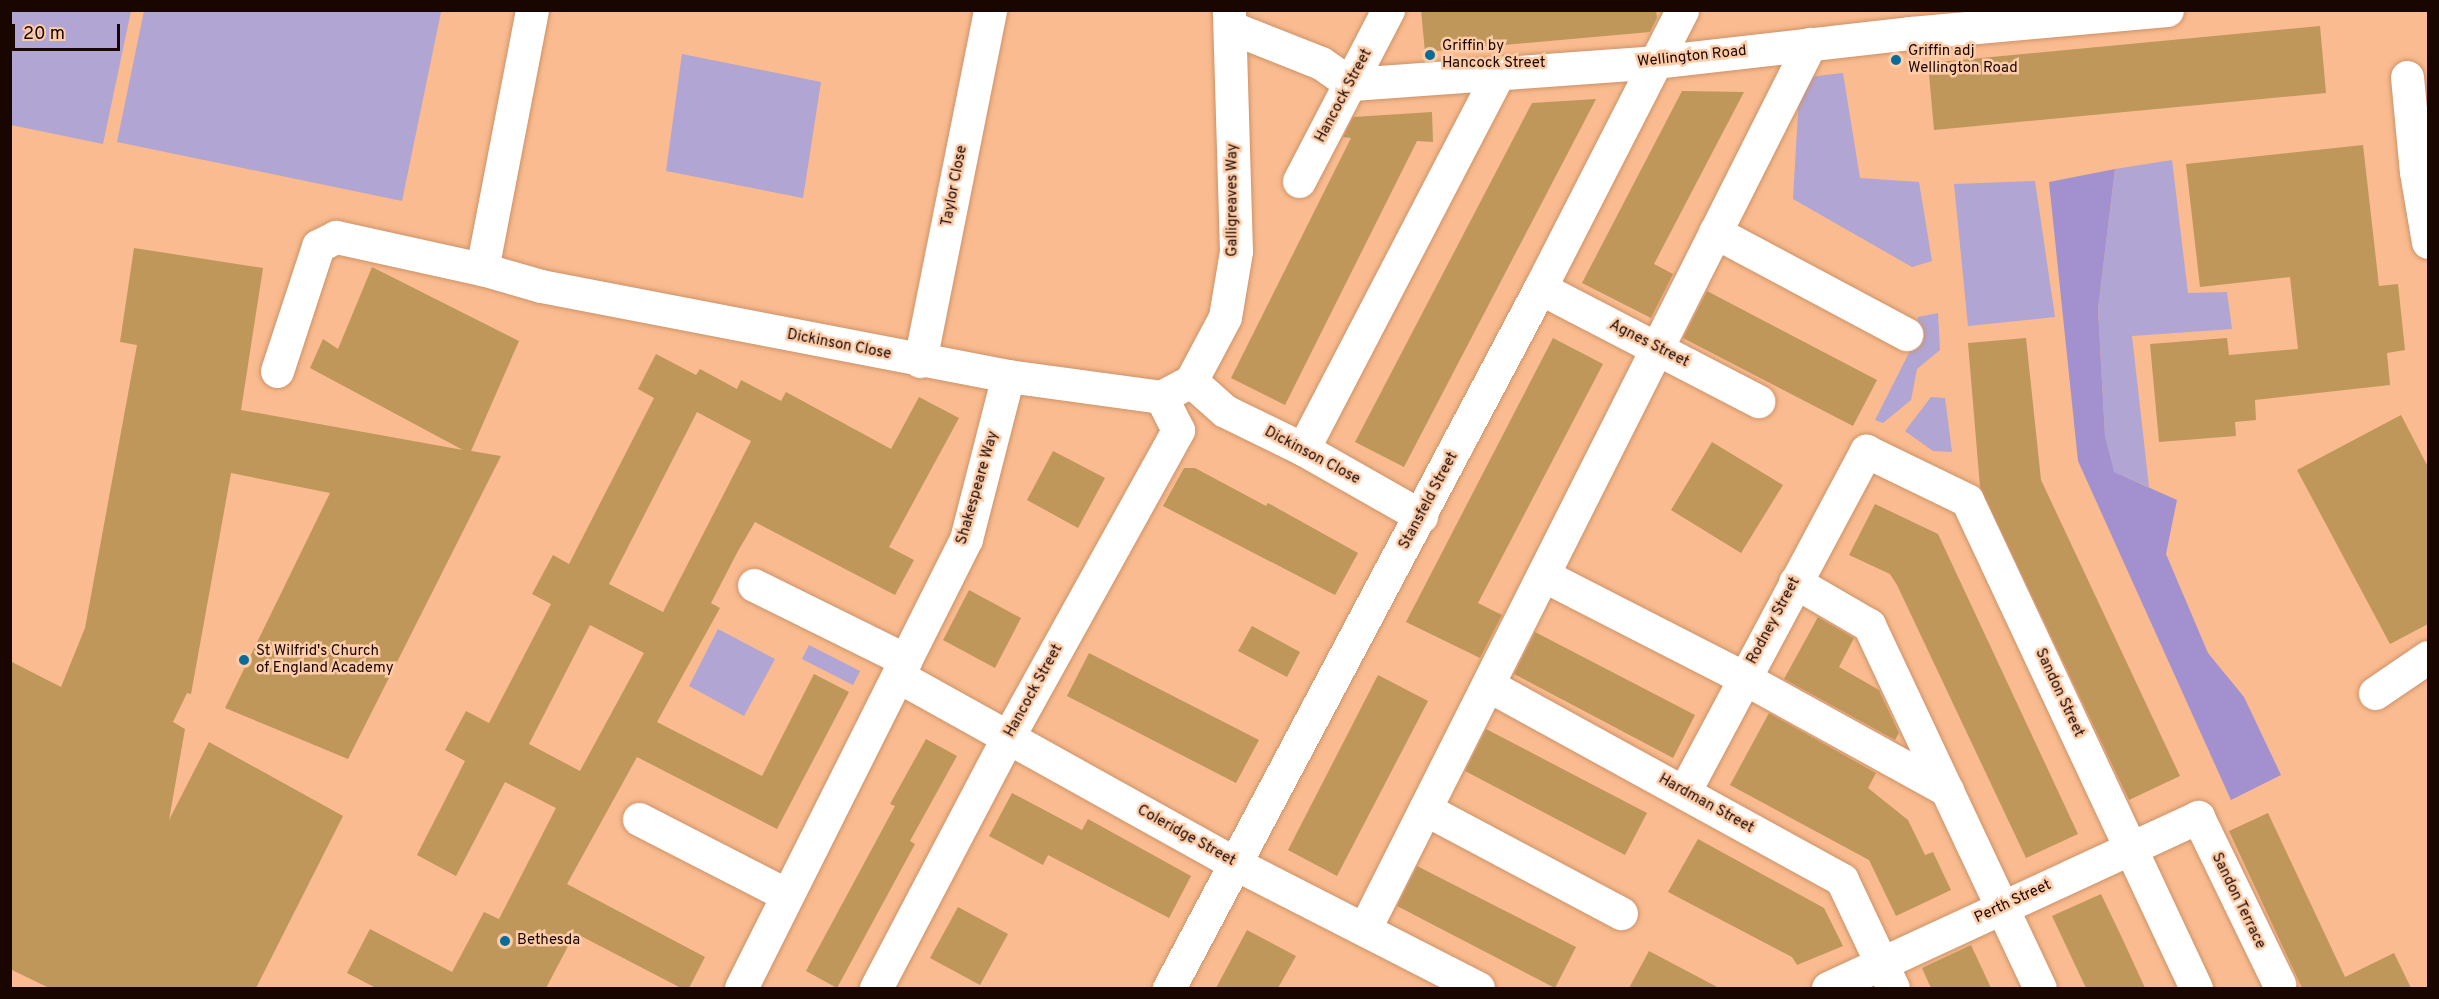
<!DOCTYPE html>
<html>
<head>
<meta charset="utf-8">
<style>
	body { margin:0 }
	#map { position:relative; width:2439px; height:999px; overflow:hidden; background:#f9bb8f; font-family:Overpass,sans-serif }
	div>[style] { position:absolute }
	.green>* { inset:0; background:#b1a5d3 }
	.forest>* { inset:0; background:#a391cf }
	.building>* { inset:0; background:#bf975a }
	.roads { filter:drop-shadow(0 0 2px #cd9267) drop-shadow(0 0 2px #cd9267) }
	.minor>* { height:33px; margin:-16.5px; padding:0 16.5px; transform-origin:16.5px; border-radius:16.5px; background:#fff }
	.dots>* { width:16px; height:16px; translate:-50% -50%; box-sizing:border-box; border:3px solid #fdcca8; border-radius:50% }
	span { translate:-50% -50%; white-space:nowrap; text-align:center; line-height:1.15; -webkit-text-stroke:5px #fdcca8; paint-order:stroke }
	.poi-label { font-size:15px; color:#190600 }
	.left { translate:0 -50%; text-align:left }
	.street-label { font-size:15px; color:#190600 }
	.frame { position:absolute; inset:0; border:12px solid #190600; pointer-events:none }
	.scale { position:absolute; left:12px; top:24px; width:108px; height:27px; box-sizing:border-box; border:3px solid #190600; border-top:0; padding-left:8px; font-size:18px; line-height:21px; white-space:nowrap; color:#190600; -webkit-text-stroke:4px #fdcca8; paint-order:stroke }
</style>
</head>
<body>
<div id="map">
	<div class="green">
		<div style="clip-path:polygon(11px 10px,131px 11px,103px 144px,11px 125px)"></div>
		<div style="clip-path:polygon(433px 10px,441px 12px,402px 201px,117px 142px,144px 11px)"></div>
		<div style="clip-path:polygon(682px 54px,821px 82px,803px 198px,666px 171px)"></div>
		<div style="clip-path:polygon(1843px 73px,1860px 178px,1919px 182px,1932px 261px,1912px 267px,1793px 199px,1800px 78px)"></div>
		<div style="clip-path:polygon(2172px 160px,2188px 293px,2227px 292px,2232px 329px,2132px 336px,2149px 487px,2113px 472px,2105px 436px,2098px 309px,2115px 169px)"></div>
		<div style="clip-path:polygon(2035px 181px,2055px 317px,1968px 326px,1954px 184px)"></div>
		<div style="clip-path:polygon(1938px 313px,1940px 350px,1917px 369px,1911px 400px,1883px 423px,1875px 420px,1916px 339px,1918px 317px)"></div>
		<div style="clip-path:polygon(1931px 397px,1945px 398px,1952px 452px,1933px 451px,1905px 431px)"></div>
		<div style="clip-path:polygon(718px 629px,775px 659px,744px 716px,689px 686px)"></div>
		<div style="clip-path:polygon(809px 645px,860px 671px,853px 685px,802px 659px)"></div>
	</div>
	<div class="forest">
		<div style="clip-path:polygon(2115px 169px,2098px 309px,2105px 436px,2114px 472px,2177px 500px,2166px 554px,2208px 653px,2244px 697px,2281px 775px,2231px 800px,2078px 461px,2049px 182px)"></div>
	</div>
	<div class="building">
		<div style="clip-path:polygon(1421px 10px,1656px 10px,1657px 18px,1650px 32px,1425px 52px)"></div>
		<div style="clip-path:polygon(2320px 26px,2326px 93px,1934px 130px,1928px 63px)"></div>
		<div style="clip-path:polygon(1682px 91px,1744px 92px,1654px 264px,1673px 274px,1651px 318px,1582px 283px)"></div>
		<div style="clip-path:polygon(1596px 99px,1404px 467px,1355px 442px,1532px 103px)"></div>
		<div style="clip-path:polygon(1432px 112px,1433px 142px,1417px 141px,1285px 405px,1231px 378px,1351px 138px,1343px 137px,1353px 117px)"></div>
		<div style="clip-path:polygon(2363px 145px,2379px 286px,2398px 284px,2405px 350px,2387px 353px,2390px 385px,2255px 400px,2256px 420px,2235px 422px,2236px 436px,2159px 442px,2150px 344px,2227px 338px,2229px 355px,2298px 349px,2290px 277px,2200px 287px,2186px 164px)"></div>
		<div style="clip-path:polygon(134px 248px,263px 268px,241px 410px,463px 450px,310px 368px,323px 339px,338px 349px,372px 267px,519px 341px,471px 451px,501px 456px,348px 759px,225px 708px,330px 493px,231px 473px,191px 694px,187px 693px,173px 722px,185px 729px,169px 820px,209px 742px,343px 816px,256px 988px,49px 988px,10px 969px,10px 661px,61px 687px,85px 628px,137px 345px,120px 342px)"></div>
		<div style="clip-path:polygon(1707px 291px,1877px 380px,1853px 426px,1683px 338px)"></div>
		<div style="clip-path:polygon(1553px 338px,1603px 364px,1478px 603px,1502px 615px,1480px 658px,1406px 622px)"></div>
		<div style="clip-path:polygon(2026px 338px,2041px 480px,2180px 776px,2129px 800px,1980px 487px,1968px 343px)"></div>
		<div style="clip-path:polygon(evenodd,656px 354px,696px 375px,700px 369px,737px 389px,741px 380px,781px 401px,786px 392px,891px 449px,919px 397px,959px 418px,889px 547px,914px 560px,895px 595px,755px 522px,738px 551px,711px 603px,720px 608px,657px 722px,762px 776px,814px 674px,849px 692px,777px 829px,637px 757px,567px 884px,705px 957px,689px 988px,681px 988px,575px 933px,546px 988px,376px 988px,347px 973px,370px 929px,452px 972px,484px 912px,499px 919px,556px 808px,505px 782px,456px 876px,417px 855px,465px 761px,445px 750px,466px 711px,489px 723px,551px 604px,532px 594px,553px 555px,569px 564px,654px 398px,638px 389px,656px 354px,697px 412px,751px 441px,663px 612px,609px 584px,697px 412px,656px 354px,590px 625px,644px 653px,580px 771px,529px 744px,590px 625px)"></div>
		<div style="clip-path:polygon(2401px 415px,2428px 467px,2428px 624px,2390px 644px,2297px 470px)"></div>
		<div style="clip-path:polygon(1712px 442px,1783px 485px,1741px 553px,1671px 510px)"></div>
		<div style="clip-path:polygon(1053px 451px,1105px 478px,1078px 528px,1027px 500px)"></div>
		<div style="clip-path:polygon(1184px 468px,1195px 468px,1266px 506px,1268px 503px,1358px 553px,1335px 595px,1163px 506px)"></div>
		<div style="clip-path:polygon(1875px 504px,1938px 534px,2078px 834px,2026px 858px,1897px 585px,1890px 574px,1849px 555px)"></div>
		<div style="clip-path:polygon(969px 590px,1021px 618px,995px 668px,943px 640px)"></div>
		<div style="clip-path:polygon(1818px 617px,1854px 638px,1839px 667px,1879px 690px,1899px 733px,1895px 740px,1784px 679px)"></div>
		<div style="clip-path:polygon(1252px 626px,1300px 652px,1287px 677px,1238px 651px)"></div>
		<div style="clip-path:polygon(1535px 632px,1695px 715px,1673px 758px,1514px 674px)"></div>
		<div style="clip-path:polygon(1089px 653px,1259px 740px,1236px 783px,1067px 696px)"></div>
		<div style="clip-path:polygon(1378px 675px,1428px 701px,1337px 876px,1288px 850px)"></div>
		<div style="clip-path:polygon(1769px 713px,1876px 773px,1868px 788px,1908px 820px,1925px 855px,1933px 852px,1951px 890px,1896px 916px,1869px 860px,1730px 785px)"></div>
		<div style="clip-path:polygon(1486px 729px,1647px 813px,1625px 855px,1465px 771px)"></div>
		<div style="clip-path:polygon(926px 739px,957px 756px,910px 841px,915px 844px,837px 988px,806px 971px,895px 806px,890px 804px)"></div>
		<div style="clip-path:polygon(1012px 793px,1082px 830px,1088px 819px,1191px 876px,1169px 918px,1048px 855px,1043px 865px,989px 836px)"></div>
		<div style="clip-path:polygon(2268px 813px,2345px 977px,2394px 953px,2411px 988px,2302px 988px,2229px 831px)"></div>
		<div style="clip-path:polygon(1698px 839px,1824px 908px,1843px 946px,1797px 965px,1792px 957px,1668px 892px)"></div>
		<div style="clip-path:polygon(1417px 866px,1576px 947px,1555px 988px,1397px 906px)"></div>
		<div style="clip-path:polygon(2101px 894px,2123px 940px,2145px 988px,2086px 988px,2052px 916px)"></div>
		<div style="clip-path:polygon(958px 907px,1008px 934px,980px 985px,930px 958px)"></div>
		<div style="clip-path:polygon(1247px 930px,1296px 956px,1278px 988px,1216px 988px)"></div>
		<div style="clip-path:polygon(1971px 945px,1991px 988px,1931px 988px,1922px 968px)"></div>
		<div style="clip-path:polygon(1649px 951px,1719px 988px,1629px 988px)"></div>
	</div>
	<div class="roads">
		<div class="minor">
			<div style="left:532px;top:10px;width:264px;rotate:100.9deg"></div>
			<div style="left:482px;top:269px;width:61px;rotate:16.1deg"></div>
			<div style="left:541px;top:286px;width:476px;rotate:10.9deg"></div>
			<div style="left:1008px;top:376px;width:154px;rotate:7.8deg"></div>
			<div style="left:1161px;top:397px;width:34px;rotate:-28deg"></div>
			<div style="left:1191px;top:381px;width:45px;rotate:41.4deg"></div>
			<div style="left:1225px;top:411px;width:87px;rotate:26deg"></div>
			<div style="left:1303px;top:449px;width:136px;rotate:29.6deg"></div>
			<div style="left:1230px;top:27px;width:98px;rotate:21.6deg"></div>
			<div style="left:1321px;top:63px;width:37px;rotate:35deg"></div>
			<div style="left:1351px;top:84px;width:305px;rotate:-4.1deg"></div>
			<div style="left:1655px;top:62px;width:257px;rotate:-6.5deg"></div>
			<div style="left:1910px;top:33px;width:258px;rotate:-5.1deg"></div>
			<div style="left:2407px;top:77px;width:95px;rotate:84.6deg"></div>
			<div style="left:2416px;top:172px;width:71px;rotate:80.3deg"></div>
			<div style="left:1299px;top:181px;width:193px;rotate:-62.5deg"></div>
			<div style="left:1715px;top:232px;width:217px;rotate:28.1deg"></div>
			<div style="left:1540px;top:288px;width:246px;rotate:27.4deg"></div>
			<div style="left:920px;top:361px;width:358px;rotate:-78.7deg"></div>
			<div style="left:277px;top:371px;width:132px;rotate:-71.8deg"></div>
			<div style="left:318px;top:246px;width:20px;rotate:-27deg"></div>
			<div style="left:336px;top:237px;width:149px;rotate:12.4deg"></div>
			<div style="left:1191px;top:381px;width:72px;rotate:-62deg"></div>
			<div style="left:1225px;top:317px;width:67px;rotate:-80.5deg"></div>
			<div style="left:1236px;top:251px;width:241px;rotate:-91.7deg"></div>
			<div style="left:1303px;top:449px;width:424px;rotate:-62.5deg"></div>
			<div style="left:1543px;top:575px;width:226px;rotate:27.1deg"></div>
			<div style="left:1744px;top:678px;width:232px;rotate:28.9deg"></div>
			<div style="left:1795px;top:582px;width:86px;rotate:30.2deg"></div>
			<div style="left:1869px;top:625px;width:401px;rotate:64.8deg"></div>
			<div style="left:754px;top:585px;width:169px;rotate:26.3deg"></div>
			<div style="left:898px;top:676px;width:385px;rotate:29.1deg"></div>
			<div style="left:1234px;top:863px;width:274px;rotate:27.1deg"></div>
			<div style="left:1488px;top:685px;width:404px;rotate:28.8deg"></div>
			<div style="left:1842px;top:880px;width:119px;rotate:64.7deg"></div>
			<div style="left:2375px;top:693px;width:64px;rotate:-34.2deg"></div>
			<div style="left:1684px;top:792px;width:387px;rotate:-61.9deg"></div>
			<div style="left:1866px;top:451px;width:112px;rotate:25.9deg"></div>
			<div style="left:1967px;top:500px;width:539px;rotate:64.86deg"></div>
			<div style="left:1425px;top:809px;width:222px;rotate:28deg"></div>
			<div style="left:639px;top:819px;width:166px;rotate:27.2deg"></div>
			<div style="left:1365px;top:928px;width:990px;rotate:-63.28deg"></div>
			<div style="left:741px;top:988px;width:502px;rotate:-63.38deg"></div>
			<div style="left:966px;top:539px;width:168px;rotate:-75.6deg"></div>
			<div style="left:876px;top:988px;width:284px;rotate:-62.3deg"></div>
			<div style="left:1008px;top:737px;width:351px;rotate:-61deg"></div>
			<div style="left:1178px;top:430px;width:37px;rotate:-117deg"></div>
			<div style="left:1169px;top:988px;width:792px;rotate:-62.08deg"></div>
			<div style="left:1540px;top:288px;width:312px;rotate:-62.9deg"></div>
			<div style="left:1828px;top:988px;width:408px;rotate:-24.8deg"></div>
			<div style="left:2198px;top:817px;width:186px;rotate:64.1deg"></div>
		</div>
	</div>
	<div class="dots">
		<div style="left:1430px;top:55px;background:#066c99"></div>
		<div style="left:1896px;top:60px;background:#066c99"></div>
		<div style="left:244px;top:660px;background:#066c99"></div>
		<div style="left:505px;top:941px;background:#066c99"></div>
	</div>
	<div class="poi-label">
		<span class="left" style="left:1442px;top:55px">Griffin by<br>Hancock Street</span>
		<span class="left" style="left:1908px;top:60px">Griffin adj<br>Wellington Road</span>
		<span class="left" style="left:256px;top:660px">St Wilfrid's Church<br>of England Academy</span>
		<span class="left" style="left:517px;top:941px">Bethesda</span>
	</div>
	<div class="street-label">
		<span style="left:1692px;top:57px;rotate:-6deg">Wellington Road</span>
		<span style="left:1344px;top:96px;rotate:-62deg">Hancock Street</span>
		<span style="left:955px;top:186px;rotate:-79deg">Taylor Close</span>
		<span style="left:1233px;top:200px;rotate:-90deg">Galligreaves Way</span>
		<span style="left:1649px;top:344px;rotate:27deg">Agnes Street</span>
		<span style="left:839px;top:345px;rotate:11deg">Dickinson Close</span>
		<span style="left:1312px;top:456px;rotate:28deg">Dickinson Close</span>
		<span style="left:978px;top:488px;rotate:-74deg">Shakespeare Way</span>
		<span style="left:1429px;top:501px;rotate:-62deg">Stansfeld Street</span>
		<span style="left:1774px;top:621px;rotate:-62deg">Rodney Street</span>
		<span style="left:1034px;top:691px;rotate:-61deg">Hancock Street</span>
		<span style="left:2059px;top:693px;rotate:65deg">Sandon Street</span>
		<span style="left:1706px;top:804px;rotate:29deg">Hardman Street</span>
		<span style="left:1186px;top:836px;rotate:29deg">Coleridge Street</span>
		<span style="left:2238px;top:901px;rotate:64deg">Sandon Terrace</span>
		<span style="left:2013px;top:902px;rotate:-25deg">Perth Street</span>
	</div>
	<div class="frame"></div>
	<div class="scale">20 m</div>
</div>
</body>
</html>
